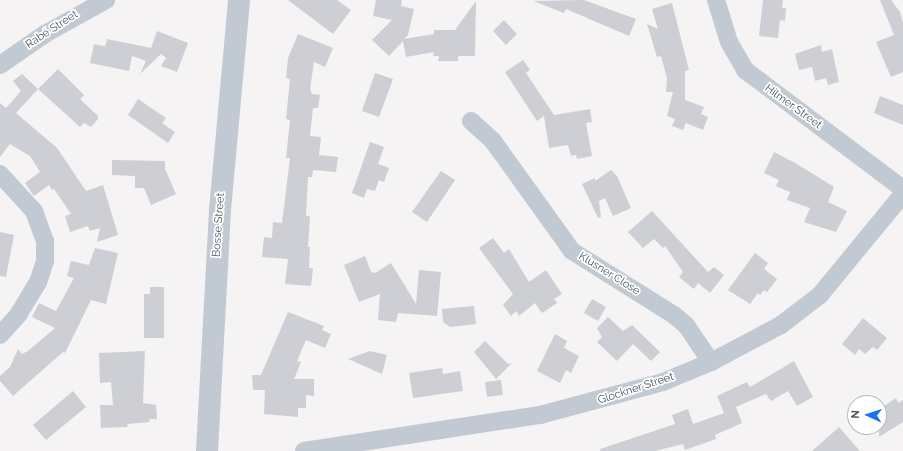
<!DOCTYPE html>
<html>
<head>
<meta charset="utf-8">
<style>
	body { margin:0 }
	#map { position:relative; width:903px; height:451px; overflow:hidden; background:#f5f3f3; font-family:Raleway,sans-serif }
	div>[style] { position:absolute }
	.building>* { inset:0; background:#cdcfd5 }
	.minor>* { height:18px; margin:-9px; padding:0 9px; transform-origin:9px; border-radius:9px; background:#c1cad2 }
	.tertiary>* { height:22px; margin:-11px; padding:0 11px; transform-origin:11px; border-radius:11px; background:#c1cad2 }
	span { translate:-50% -50%; white-space:nowrap; text-align:center; line-height:1.15; -webkit-text-stroke:3.5px #fff; paint-order:stroke }
	.street-label { font-size:11px; color:#4a5661 }
	.north { position:absolute; left:847px; top:395px; width:40px; height:40px; box-sizing:border-box; background:#fff; border:1px solid #b7bbc0; border-radius:50%; rotate:273deg; font-size:11px; font-weight:700; line-height:16px; text-align:center; color:#4a5661 }
	.north::after { content:''; display:block; margin:auto; width:14px; height:18px; background:#1a73e8; clip-path:polygon(50% 0,100% 100%,50% 72%,0 100%) }
</style>
</head>
<body>
<div id="map">
	<div class="building">
		<div style="clip-path:polygon(288px 0,337px 0,351px 10px,333px 34px)"></div>
		<div style="clip-path:polygon(376px 0,402px 0,401px 6px,414px 9px,408px 35px,404px 39px,434px 34px,434px 30px,455px 30px,476px 1px,475px 56px,458px 56px,458px 61px,438px 61px,439px 56px,433px 56px,434px 52px,406px 57px,403px 41px,389px 56px,372px 40px,392px 20px,373px 16px)"></div>
		<div style="clip-path:polygon(584px 0,636px 19px,629px 36px,566px 9px,564px 13px,533px 1px)"></div>
		<div style="clip-path:polygon(763px 0,783px 0,782px 8px,786px 8px,785px 21px,780px 20px,778px 38px,759px 36px)"></div>
		<div style="clip-path:polygon(880px 0,891px 0,900px 12px,903px 23px,903px 72px,891px 77px,876px 42px,894px 35px)"></div>
		<div style="clip-path:polygon(672px 3px,689px 70px,685px 71px,685px 100px,704px 107px,701px 114px,708px 117px,703px 130px,686px 123px,683px 130px,672px 126px,675px 119px,667px 116px,673px 92px,666px 92px,667px 78px,661px 56px,657px 57px,647px 24px,658px 29px,652px 9px)"></div>
		<div style="clip-path:polygon(504px 20px,517px 34px,506px 45px,493px 31px)"></div>
		<div style="clip-path:polygon(157px 31px,188px 43px,177px 72px,161px 66px,166px 58px,161px 54px,140px 74px,146px 61px,132px 56px,129px 71px,90px 63px,94px 44px,108px 47px,105px 46px,107px 39px,151px 48px)"></div>
		<div style="clip-path:polygon(298px 34px,333px 48px,325px 67px,314px 62px,310px 89px,312px 94px,320px 95px,318px 108px,313px 108px,310px 136px,321px 137px,319px 155px,338px 157px,336px 172px,313px 170px,312px 177px,308px 177px,306px 216px,310px 216px,308px 247px,310px 247px,309px 268px,313px 268px,311px 286px,285px 284px,288px 259px,262px 257px,264px 237px,272px 238px,273px 222px,282px 223px,290px 158px,286px 158px,290px 120px,286px 119px,290px 79px,286px 78px,288px 58px)"></div>
		<div style="clip-path:polygon(821px 45px,822px 52px,832px 49px,839px 82px,828px 85px,826px 78px,815px 81px,812px 67px,799px 70px,795px 54px)"></div>
		<div style="clip-path:polygon(523px 60px,530px 70px,526px 73px,554px 115px,590px 109px,592px 122px,586px 123px,592px 156px,577px 159px,576px 155px,571px 156px,568px 145px,549px 148px,544px 116px,537px 121px,505px 72px)"></div>
		<div style="clip-path:polygon(58px 69px,84px 95px,80px 99px,98px 116px,98px 119px,91px 127px,84px 123px,80px 127px,38px 89px)"></div>
		<div style="clip-path:polygon(375px 73px,393px 79px,379px 117px,362px 111px)"></div>
		<div style="clip-path:polygon(22px 74px,38px 89px,16px 113px,57px 148px,86px 191px,103px 185px,118px 235px,97px 242px,100px 228px,90px 231px,88px 226px,70px 232px,65px 216px,71px 214px,54px 189px,52px 190px,49px 185px,34px 196px,25px 183px,40px 172px,30px 156px,10px 144px,0 157px,0 103px,6px 108px,21px 91px,13px 81px)"></div>
		<div style="clip-path:polygon(880px 96px,903px 105px,903px 125px,874px 113px)"></div>
		<div style="clip-path:polygon(138px 99px,166px 118px,162px 123px,175px 132px,168px 143px,128px 115px)"></div>
		<div style="clip-path:polygon(370px 142px,384px 147px,378px 164px,389px 168px,384px 182px,379px 180px,375px 191px,367px 189px,364px 198px,352px 193px)"></div>
		<div style="clip-path:polygon(774px 152px,797px 164px,834px 187px,828px 202px,847px 211px,836px 232px,804px 222px,810px 208px,787px 200px,790px 192px,776px 186px,779px 180px,764px 173px)"></div>
		<div style="clip-path:polygon(112px 160px,165px 161px,165px 169px,176px 194px,151px 205px,144px 188px,135px 188px,135px 176px,112px 175px)"></div>
		<div style="clip-path:polygon(611px 170px,617px 176px,631px 208px,613px 216px,605px 198px,599px 201px,601px 217px,598px 218px,582px 184px,595px 178px,595px 181px)"></div>
		<div style="clip-path:polygon(441px 171px,455px 180px,427px 222px,412px 212px)"></div>
		<div style="clip-path:polygon(652px 211px,708px 272px,714px 267px,724px 275px,710px 293px,698px 283px,694px 289px,679px 277px,683px 272px,665px 246px,663px 248px,654px 239px,643px 248px,628px 232px)"></div>
		<div style="clip-path:polygon(0 232px,14px 235px,6px 277px,0 276px)"></div>
		<div style="clip-path:polygon(493px 238px,504px 253px,509px 249px,529px 282px,546px 270px,562px 294px,554px 299px,557px 303px,542px 313px,535px 303px,519px 316px,516px 311px,511px 316px,503px 305px,513px 294px,479px 248px)"></div>
		<div style="clip-path:polygon(95px 248px,118px 253px,106px 304px,91px 300px,65px 353px,63px 352px,13px 396px,0 381px,0 376px,10px 367px,18px 349px,22px 354px,28px 351px,55px 328px,32px 317px,39px 303px,56px 311px,74px 278px,67px 276px,71px 261px,89px 265px)"></div>
		<div style="clip-path:polygon(755px 253px,768px 263px,764px 269px,777px 279px,767px 292px,764px 290px,760px 295px,758px 293px,750px 304px,728px 290px)"></div>
		<div style="clip-path:polygon(365px 256px,371px 272px,375px 273px,391px 263px,416px 304px,419px 270px,441px 272px,437px 316px,398px 313px,396px 322px,378px 320px,380px 294px,359px 302px,344px 265px)"></div>
		<div style="clip-path:polygon(150px 287px,164px 287px,164px 338px,144px 338px,144px 294px,150px 294px)"></div>
		<div style="clip-path:polygon(592px 299px,606px 307px,598px 321px,584px 313px)"></div>
		<div style="clip-path:polygon(474px 306px,476px 324px,450px 327px,443px 322px,442px 309px)"></div>
		<div style="clip-path:polygon(288px 312px,324px 326px,322px 330px,331px 334px,325px 348px,306px 340px,297px 361px,301px 362px,294px 379px,314px 379px,314px 396px,306px 395px,306px 408px,298px 408px,298px 417px,264px 414px,265px 390px,253px 390px,252px 375px,261px 375px)"></div>
		<div style="clip-path:polygon(608px 317px,623px 331px,632px 325px,660px 352px,651px 361px,633px 344px,617px 361px,597px 342px,602px 337px,597px 328px)"></div>
		<div style="clip-path:polygon(863px 318px,887px 338px,877px 350px,873px 347px,865px 354px,859px 349px,855px 355px,842px 344px)"></div>
		<div style="clip-path:polygon(555px 334px,567px 341px,564px 348px,579px 356px,571px 373px,566px 370px,560px 383px,537px 371px)"></div>
		<div style="clip-path:polygon(485px 341px,508px 364px,512px 363px,496px 379px,474px 352px)"></div>
		<div style="clip-path:polygon(145px 351px,143px 403px,156px 405px,157px 419px,149px 419px,150px 422px,127px 424px,128px 427px,101px 428px,100px 405px,113px 405px,111px 382px,100px 383px,99px 353px)"></div>
		<div style="clip-path:polygon(370px 351px,387px 355px,382px 374px,348px 359px)"></div>
		<div style="clip-path:polygon(794px 361px,813px 397px,797px 406px,788px 391px,771px 401px,766px 394px,736px 407px,742px 423px,715px 435px,716px 439px,685px 450px,683px 444px,655px 451px,600px 451px,600px 449px,675px 424px,672px 415px,688px 409px,693px 424px,724px 413px,717px 396px,747px 382px,750px 387px)"></div>
		<div style="clip-path:polygon(442px 368px,443px 374px,460px 371px,463px 391px,413px 398px,409px 373px)"></div>
		<div style="clip-path:polygon(501px 380px,503px 395px,487px 397px,485px 382px)"></div>
		<div style="clip-path:polygon(73px 391px,86px 407px,46px 440px,33px 425px)"></div>
		<div style="clip-path:polygon(896px 398px,898px 403px,903px 400px,903px 422px,879px 437px,879px 414px,886px 410px,884px 406px)"></div>
		<div style="clip-path:polygon(839px 427px,860px 451px,812px 451px)"></div>
	</div>
	<div class="minor">
		<div style="left:716px;top:0;width:44px;rotate:72.8deg"></div>
		<div style="left:729px;top:42px;width:32px;rotate:60deg"></div>
		<div style="left:745px;top:70px;width:198px;rotate:37deg"></div>
		<div style="left:0;top:65px;width:55px;rotate:-34.6deg"></div>
		<div style="left:45px;top:34px;width:70px;rotate:-29.1deg"></div>
		<div style="left:471px;top:121px;width:30px;rotate:42deg"></div>
		<div style="left:493px;top:141px;width:135px;rotate:54.3deg"></div>
		<div style="left:572px;top:251px;width:120px;rotate:32.1deg"></div>
		<div style="left:674px;top:315px;width:16px;rotate:40deg"></div>
		<div style="left:686px;top:325px;width:45px;rotate:56deg"></div>
		<div style="left:0;top:174px;width:50px;rotate:47.4deg"></div>
		<div style="left:34px;top:211px;width:32px;rotate:70deg"></div>
		<div style="left:45px;top:241px;width:20px;rotate:90deg"></div>
		<div style="left:45px;top:261px;width:22px;rotate:108deg"></div>
		<div style="left:38px;top:282px;width:37px;rotate:121deg"></div>
		<div style="left:19px;top:314px;width:28px;rotate:132deg"></div>
		<div style="left:304px;top:451px;width:239px;rotate:-8.7deg"></div>
		<div style="left:540px;top:415px;width:127px;rotate:-15deg"></div>
		<div style="left:663px;top:382px;width:52px;rotate:-22.6deg"></div>
		<div style="left:711px;top:362px;width:79px;rotate:-27.9deg"></div>
		<div style="left:781px;top:325px;width:49px;rotate:-37.6deg"></div>
		<div style="left:820px;top:295px;width:131px;rotate:-50.6deg"></div>
	</div>
	<div class="tertiary">
		<div style="left:207px;top:451px;width:241px;rotate:-86.9deg"></div>
		<div style="left:220px;top:210px;width:211px;rotate:-84.8deg"></div>
	</div>
	<div class="street-label">
		<span style="left:52px;top:30px;rotate:-33deg">Rabé Street</span>
		<span style="left:793px;top:107px;rotate:36deg">Hilmer Street</span>
		<span style="left:219px;top:225px;rotate:-86deg">Bosse Street</span>
		<span style="left:609px;top:274px;rotate:32deg">Klusner Close</span>
		<span style="left:636px;top:389px;rotate:-18deg">Glockner Street</span>
	</div>
	<div class="north">N</div>
</div>
</body>
</html>
